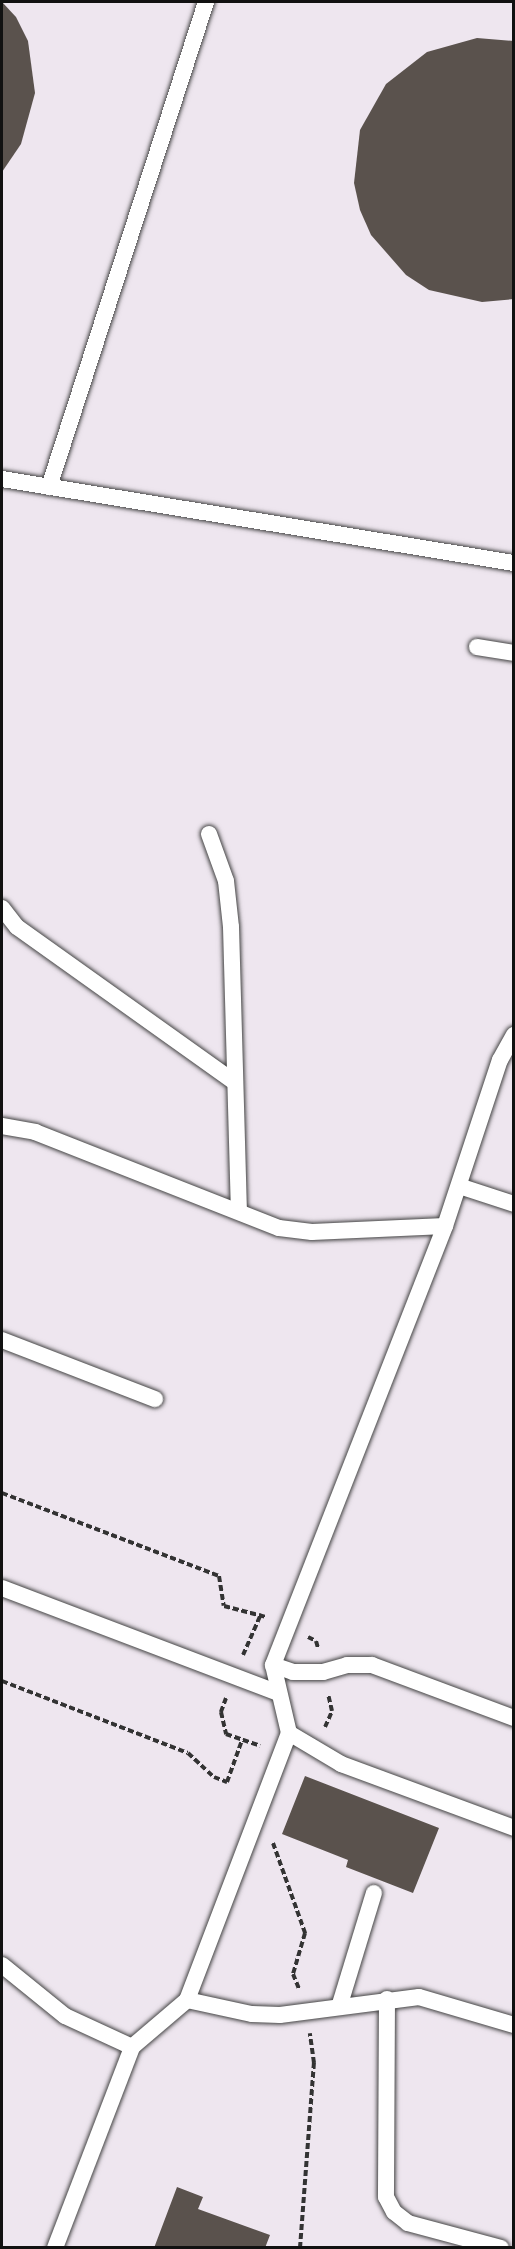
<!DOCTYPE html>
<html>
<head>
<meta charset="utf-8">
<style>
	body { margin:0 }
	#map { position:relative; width:515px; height:2249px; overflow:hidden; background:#fffdf5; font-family:"Source Serif 4",serif }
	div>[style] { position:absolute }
	.industrial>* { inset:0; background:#eee6ef }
	.building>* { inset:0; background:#5a524d }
	.path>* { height:4px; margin-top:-2px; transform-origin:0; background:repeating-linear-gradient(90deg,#333 0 6px,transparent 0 9px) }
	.roads { filter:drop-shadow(0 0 2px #444) drop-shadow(0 0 2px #444) }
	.service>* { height:16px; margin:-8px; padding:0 8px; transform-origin:8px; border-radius:8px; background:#fff }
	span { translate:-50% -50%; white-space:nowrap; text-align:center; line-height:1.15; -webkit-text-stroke:6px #fff; paint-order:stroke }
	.frame { position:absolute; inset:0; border:3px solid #111; pointer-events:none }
</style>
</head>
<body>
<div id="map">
	<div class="industrial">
		<div style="clip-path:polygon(2px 2px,513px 2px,513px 2247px,2px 2247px)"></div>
	</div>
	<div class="building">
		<div style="clip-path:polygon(2px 2px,16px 17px,28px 41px,35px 93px,21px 144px,2px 172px)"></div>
		<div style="clip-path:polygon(477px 38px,514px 41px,514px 299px,482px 302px,429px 290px,406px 275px,371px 235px,360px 210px,354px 183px,360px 130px,386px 84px,427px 52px)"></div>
		<div style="clip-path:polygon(305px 1776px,439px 1828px,413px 1893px,346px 1867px,348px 1860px,282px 1834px)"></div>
		<div style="clip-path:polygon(177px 2187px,203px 2197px,198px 2209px,270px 2235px,265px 2248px,154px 2248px)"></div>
	</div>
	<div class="path">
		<div style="left:2px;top:1493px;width:232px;rotate:20.9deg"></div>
		<div style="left:219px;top:1576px;width:30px;rotate:81deg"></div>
		<div style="left:224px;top:1606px;width:43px;rotate:14.7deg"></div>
		<div style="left:308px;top:1637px;width:9px;rotate:27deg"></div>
		<div style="left:316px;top:1641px;width:7px;rotate:74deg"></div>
		<div style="left:243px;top:1655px;width:45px;rotate:-66.3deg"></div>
		<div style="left:2px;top:1681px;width:199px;rotate:21.2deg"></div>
		<div style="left:188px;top:1753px;width:35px;rotate:43deg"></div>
		<div style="left:214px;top:1777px;width:14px;rotate:21deg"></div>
		<div style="left:227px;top:1782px;width:45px;rotate:-70.3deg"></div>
		<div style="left:226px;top:1698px;width:15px;rotate:110deg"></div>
		<div style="left:221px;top:1712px;width:23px;rotate:77deg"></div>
		<div style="left:226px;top:1734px;width:36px;rotate:19deg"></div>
		<div style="left:325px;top:1727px;width:17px;rotate:-66deg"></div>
		<div style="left:332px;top:1711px;width:17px;rotate:-103deg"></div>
		<div style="left:273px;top:1843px;width:96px;rotate:70.4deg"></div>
		<div style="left:305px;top:1933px;width:43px;rotate:106.3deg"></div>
		<div style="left:293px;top:1974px;width:16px;rotate:68deg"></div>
		<div style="left:300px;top:2248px;width:186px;rotate:-85.7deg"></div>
		<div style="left:314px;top:2063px;width:30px;rotate:-98deg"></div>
	</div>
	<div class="roads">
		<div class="service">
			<div style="left:2px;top:479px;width:519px;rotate:9.32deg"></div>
			<div style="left:49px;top:487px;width:510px;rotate:-72.06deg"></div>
			<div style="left:477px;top:647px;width:37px;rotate:9deg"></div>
			<div style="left:209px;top:834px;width:50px;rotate:70.1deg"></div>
			<div style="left:226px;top:881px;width:46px;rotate:83.8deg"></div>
			<div style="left:231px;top:927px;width:284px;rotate:88.4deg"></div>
			<div style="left:2px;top:908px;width:24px;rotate:52deg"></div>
			<div style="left:17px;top:927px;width:267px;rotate:35.5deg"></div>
			<div style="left:2px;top:1126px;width:34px;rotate:10deg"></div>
			<div style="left:35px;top:1132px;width:262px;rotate:21.5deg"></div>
			<div style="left:279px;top:1228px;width:33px;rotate:7deg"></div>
			<div style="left:312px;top:1232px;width:133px;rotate:-2.6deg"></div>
			<div style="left:459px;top:1186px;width:58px;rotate:18.1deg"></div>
			<div style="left:2px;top:1340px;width:164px;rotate:21.1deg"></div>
			<div style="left:2px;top:1588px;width:295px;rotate:20.8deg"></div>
			<div style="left:273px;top:1665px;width:21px;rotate:19deg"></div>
			<div style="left:293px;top:1672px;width:30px"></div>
			<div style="left:323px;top:1672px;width:25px;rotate:-16deg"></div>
			<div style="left:347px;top:1665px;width:25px"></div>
			<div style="left:372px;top:1665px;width:152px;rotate:20.5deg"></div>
			<div style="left:289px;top:1733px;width:61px;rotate:30.8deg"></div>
			<div style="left:341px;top:1764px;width:184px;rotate:20.3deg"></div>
			<div style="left:2px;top:1965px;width:81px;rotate:39deg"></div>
			<div style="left:65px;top:2016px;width:74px;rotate:24.8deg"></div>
			<div style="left:387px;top:1999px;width:198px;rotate:90.3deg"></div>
			<div style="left:386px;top:2197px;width:17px;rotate:62deg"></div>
			<div style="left:394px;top:2212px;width:18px;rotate:38deg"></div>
			<div style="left:408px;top:2223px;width:96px;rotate:15deg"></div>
			<div style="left:187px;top:2000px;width:66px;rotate:12.2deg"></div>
			<div style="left:252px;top:2014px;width:28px;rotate:2deg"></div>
			<div style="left:280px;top:2015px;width:140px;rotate:-7.4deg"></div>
			<div style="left:419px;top:1997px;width:99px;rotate:16.4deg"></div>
			<div style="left:340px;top:2004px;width:116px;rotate:-73deg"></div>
			<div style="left:55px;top:2248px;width:215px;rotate:-69deg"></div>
			<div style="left:132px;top:2047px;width:72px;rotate:-40.5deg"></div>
			<div style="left:187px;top:2000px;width:286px;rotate:-69.1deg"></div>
			<div style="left:289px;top:1733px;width:70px;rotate:-103.2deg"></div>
			<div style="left:273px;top:1665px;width:471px;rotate:-68.6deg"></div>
			<div style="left:445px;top:1226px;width:175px;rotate:-71.7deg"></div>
			<div style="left:500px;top:1060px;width:29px;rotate:-61deg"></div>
		</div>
	</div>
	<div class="frame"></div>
</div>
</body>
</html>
